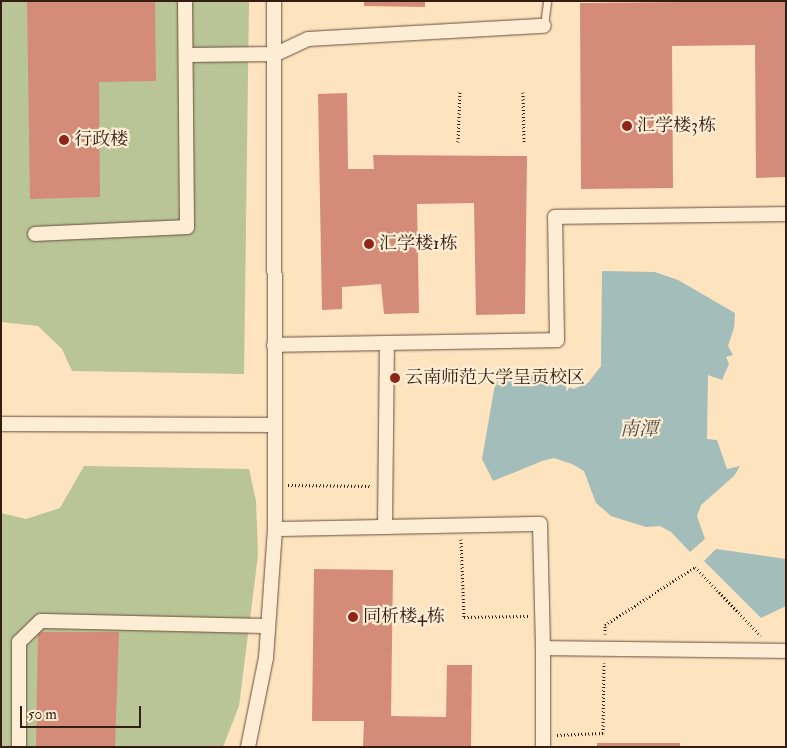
<!DOCTYPE html>
<html>
<head>
<meta charset="utf-8">
<style>
	body { margin:0 }
	#map { position:relative; width:787px; height:748px; overflow:hidden; background:#fde3be; font-family:"IM FELL Double Pica","Noto Serif SC",serif }
	div>[style] { position:absolute }
	.green>* { inset:0; background:#b9c596 }
	.water>* { inset:0; background:#a2bdba }
	.building>* { inset:0; background:#d48c79 }
	.path>* { height:3px; margin-top:-1.5px; transform-origin:0; background:repeating-linear-gradient(90deg,#351d13 0 1px,transparent 0 3.5px) }
	.roads { filter:drop-shadow(0 0 1px #674e3e) drop-shadow(0 0 1px #674e3e) }
	.lane>* { height:7px; margin:-3.5px; padding:0 3.5px; transform-origin:3.5px; border-radius:3.5px; background:#feedd5 }
	.street>* { height:14px; margin:-7px; padding:0 7px; transform-origin:7px; border-radius:7px; background:#feedd5 }
	.dots>* { width:14px; height:14px; translate:-50% -50%; box-sizing:border-box; border:2px solid #feedd5; border-radius:50% }
	span { translate:-50% -50%; white-space:nowrap; text-align:center; line-height:1.15; -webkit-text-stroke:4.5px #feedd5; paint-order:stroke }
	.poi-label { font-size:18px; color:#351d13 }
	.left { translate:0 -50%; text-align:left }
	.water-label { font-size:19px; color:#564d45; font-style:italic }
	.frame { position:absolute; inset:0; border:2px solid #351d13; pointer-events:none }
	.scale { position:absolute; left:20px; top:706px; width:121px; height:22px; box-sizing:border-box; border:2px solid #351d13; border-top:0; padding-left:6px; font-size:15px; line-height:18px; white-space:nowrap; color:#351d13; -webkit-text-stroke:4px #feedd5; paint-order:stroke }
</style>
</head>
<body>
<div id="map">
	<div class="green">
		<div style="clip-path:polygon(1px 1px,249px 1px,244px 374px,72px 371px,62px 349px,38px 326px,1px 322px)"></div>
		<div style="clip-path:polygon(84px 466px,249px 469px,256px 501px,258px 555px,239px 706px,223px 747px,1px 747px,1px 513px,26px 519px,60px 508px)"></div>
	</div>
	<div class="water">
		<div style="clip-path:polygon(602px 271px,655px 272px,678px 280px,735px 313px,734px 328px,728px 346px,733px 355px,726px 357px,729px 364px,722px 380px,708px 375px,707px 439px,717px 440px,727px 469px,740px 466px,734px 476px,701px 505px,697px 516px,705px 539px,690px 552px,671px 532px,660px 526px,646px 527px,611px 516px,596px 503px,584px 471px,572px 464px,554px 458px,542px 461px,493px 481px,482px 459px,498px 367px,525px 372px,574px 389px,588px 383px,601px 366px)"></div>
		<div style="clip-path:polygon(716px 549px,786px 559px,786px 606px,761px 618px,704px 561px)"></div>
	</div>
	<div class="building">
		<div style="clip-path:polygon(27px 1px,155px 1px,156px 81px,99px 82px,100px 197px,30px 199px)"></div>
		<div style="clip-path:polygon(364px 1px,425px 1px,425px 7px,364px 6px)"></div>
		<div style="clip-path:polygon(786px 1px,786px 177px,756px 178px,755px 45px,672px 46px,673px 188px,581px 189px,580px 3px)"></div>
		<div style="clip-path:polygon(347px 93px,348px 169px,374px 169px,373px 155px,527px 156px,525px 314px,476px 315px,474px 203px,417px 204px,419px 313px,384px 314px,381px 284px,342px 287px,342px 309px,322px 310px,318px 94px)"></div>
		<div style="clip-path:polygon(314px 569px,393px 570px,391px 716px,446px 717px,447px 665px,472px 665px,471px 747px,363px 747px,364px 721px,312px 721px)"></div>
		<div style="clip-path:polygon(38px 632px,119px 632px,115px 747px,36px 747px)"></div>
		<div style="clip-path:polygon(597px 743px,680px 743px,680px 747px,597px 747px)"></div>
	</div>
	<div class="path">
		<div style="left:523px;top:92px;width:50px;rotate:88.9deg"></div>
		<div style="left:458px;top:142px;width:51px;rotate:-87.8deg"></div>
		<div style="left:288px;top:485px;width:84px;rotate:0.7deg"></div>
		<div style="left:461px;top:539px;width:78px;rotate:87.8deg"></div>
		<div style="left:464px;top:617px;width:65px;rotate:-0.9deg"></div>
		<div style="left:605px;top:634px;width:9px;rotate:-90deg"></div>
		<div style="left:605px;top:625px;width:107px;rotate:-32.8deg"></div>
		<div style="left:695px;top:567px;width:95px;rotate:46.3deg"></div>
		<div style="left:557px;top:735px;width:46px;rotate:-2.5deg"></div>
		<div style="left:603px;top:733px;width:70px;rotate:-89.2deg"></div>
	</div>
	<div class="roads">
		<div class="lane">
			<div style="left:544px;top:26px;width:25px;rotate:-83deg"></div>
		</div>
		<div class="street">
			<div style="left:186px;top:55px;width:90px;rotate:-0.6deg"></div>
			<div style="left:276px;top:54px;width:35px;rotate:-25deg"></div>
			<div style="left:308px;top:39px;width:236px;rotate:-3.2deg"></div>
			<div style="left:35px;top:234px;width:152px;rotate:-2.6deg"></div>
			<div style="left:187px;top:227px;width:226px;rotate:-90.5deg"></div>
			<div style="left:274px;top:345px;width:283px;rotate:-1deg"></div>
			<div style="left:557px;top:340px;width:123px;rotate:-90.9deg"></div>
			<div style="left:555px;top:217px;width:231px;rotate:-0.7deg"></div>
			<div style="left:1px;top:424px;width:274px;rotate:0.2deg"></div>
			<div style="left:385px;top:527px;width:184px;rotate:-89.4deg"></div>
			<div style="left:275px;top:529px;width:265px;rotate:-1.1deg"></div>
			<div style="left:540px;top:524px;width:124px;rotate:88.6deg"></div>
			<div style="left:543px;top:648px;width:243px;rotate:0.7deg"></div>
			<div style="left:19px;top:747px;width:105px;rotate:-90deg"></div>
			<div style="left:19px;top:642px;width:30px;rotate:-44deg"></div>
			<div style="left:41px;top:621px;width:227px;rotate:1.3deg"></div>
			<div style="left:248px;top:747px;width:91px;rotate:-78.6deg"></div>
			<div style="left:266px;top:658px;width:129px;rotate:-86deg"></div>
			<div style="left:275px;top:529px;width:528px;rotate:-90.11deg"></div>
			<div style="left:543px;top:747px;width:99px;rotate:-90deg"></div>
		</div>
	</div>
	<div class="dots">
		<div style="left:627px;top:126px;background:#8f2418"></div>
		<div style="left:64px;top:140px;background:#8f2418"></div>
		<div style="left:369px;top:244px;background:#8f2418"></div>
		<div style="left:395px;top:378px;background:#8f2418"></div>
		<div style="left:353px;top:617px;background:#8f2418"></div>
	</div>
	<div class="poi-label">
		<span class="left" style="left:637px;top:126px">汇学楼3栋</span>
		<span class="left" style="left:74px;top:140px">行政楼</span>
		<span class="left" style="left:379px;top:244px">汇学楼1栋</span>
		<span class="left" style="left:405px;top:378px">云南师范大学呈贡校区</span>
		<span class="left" style="left:363px;top:617px">同析楼4栋</span>
	</div>
	<div class="water-label">
		<span style="left:639px;top:430px">南潭</span>
	</div>
	<div class="frame"></div>
	<div class="scale">50 m</div>
</div>
</body>
</html>
